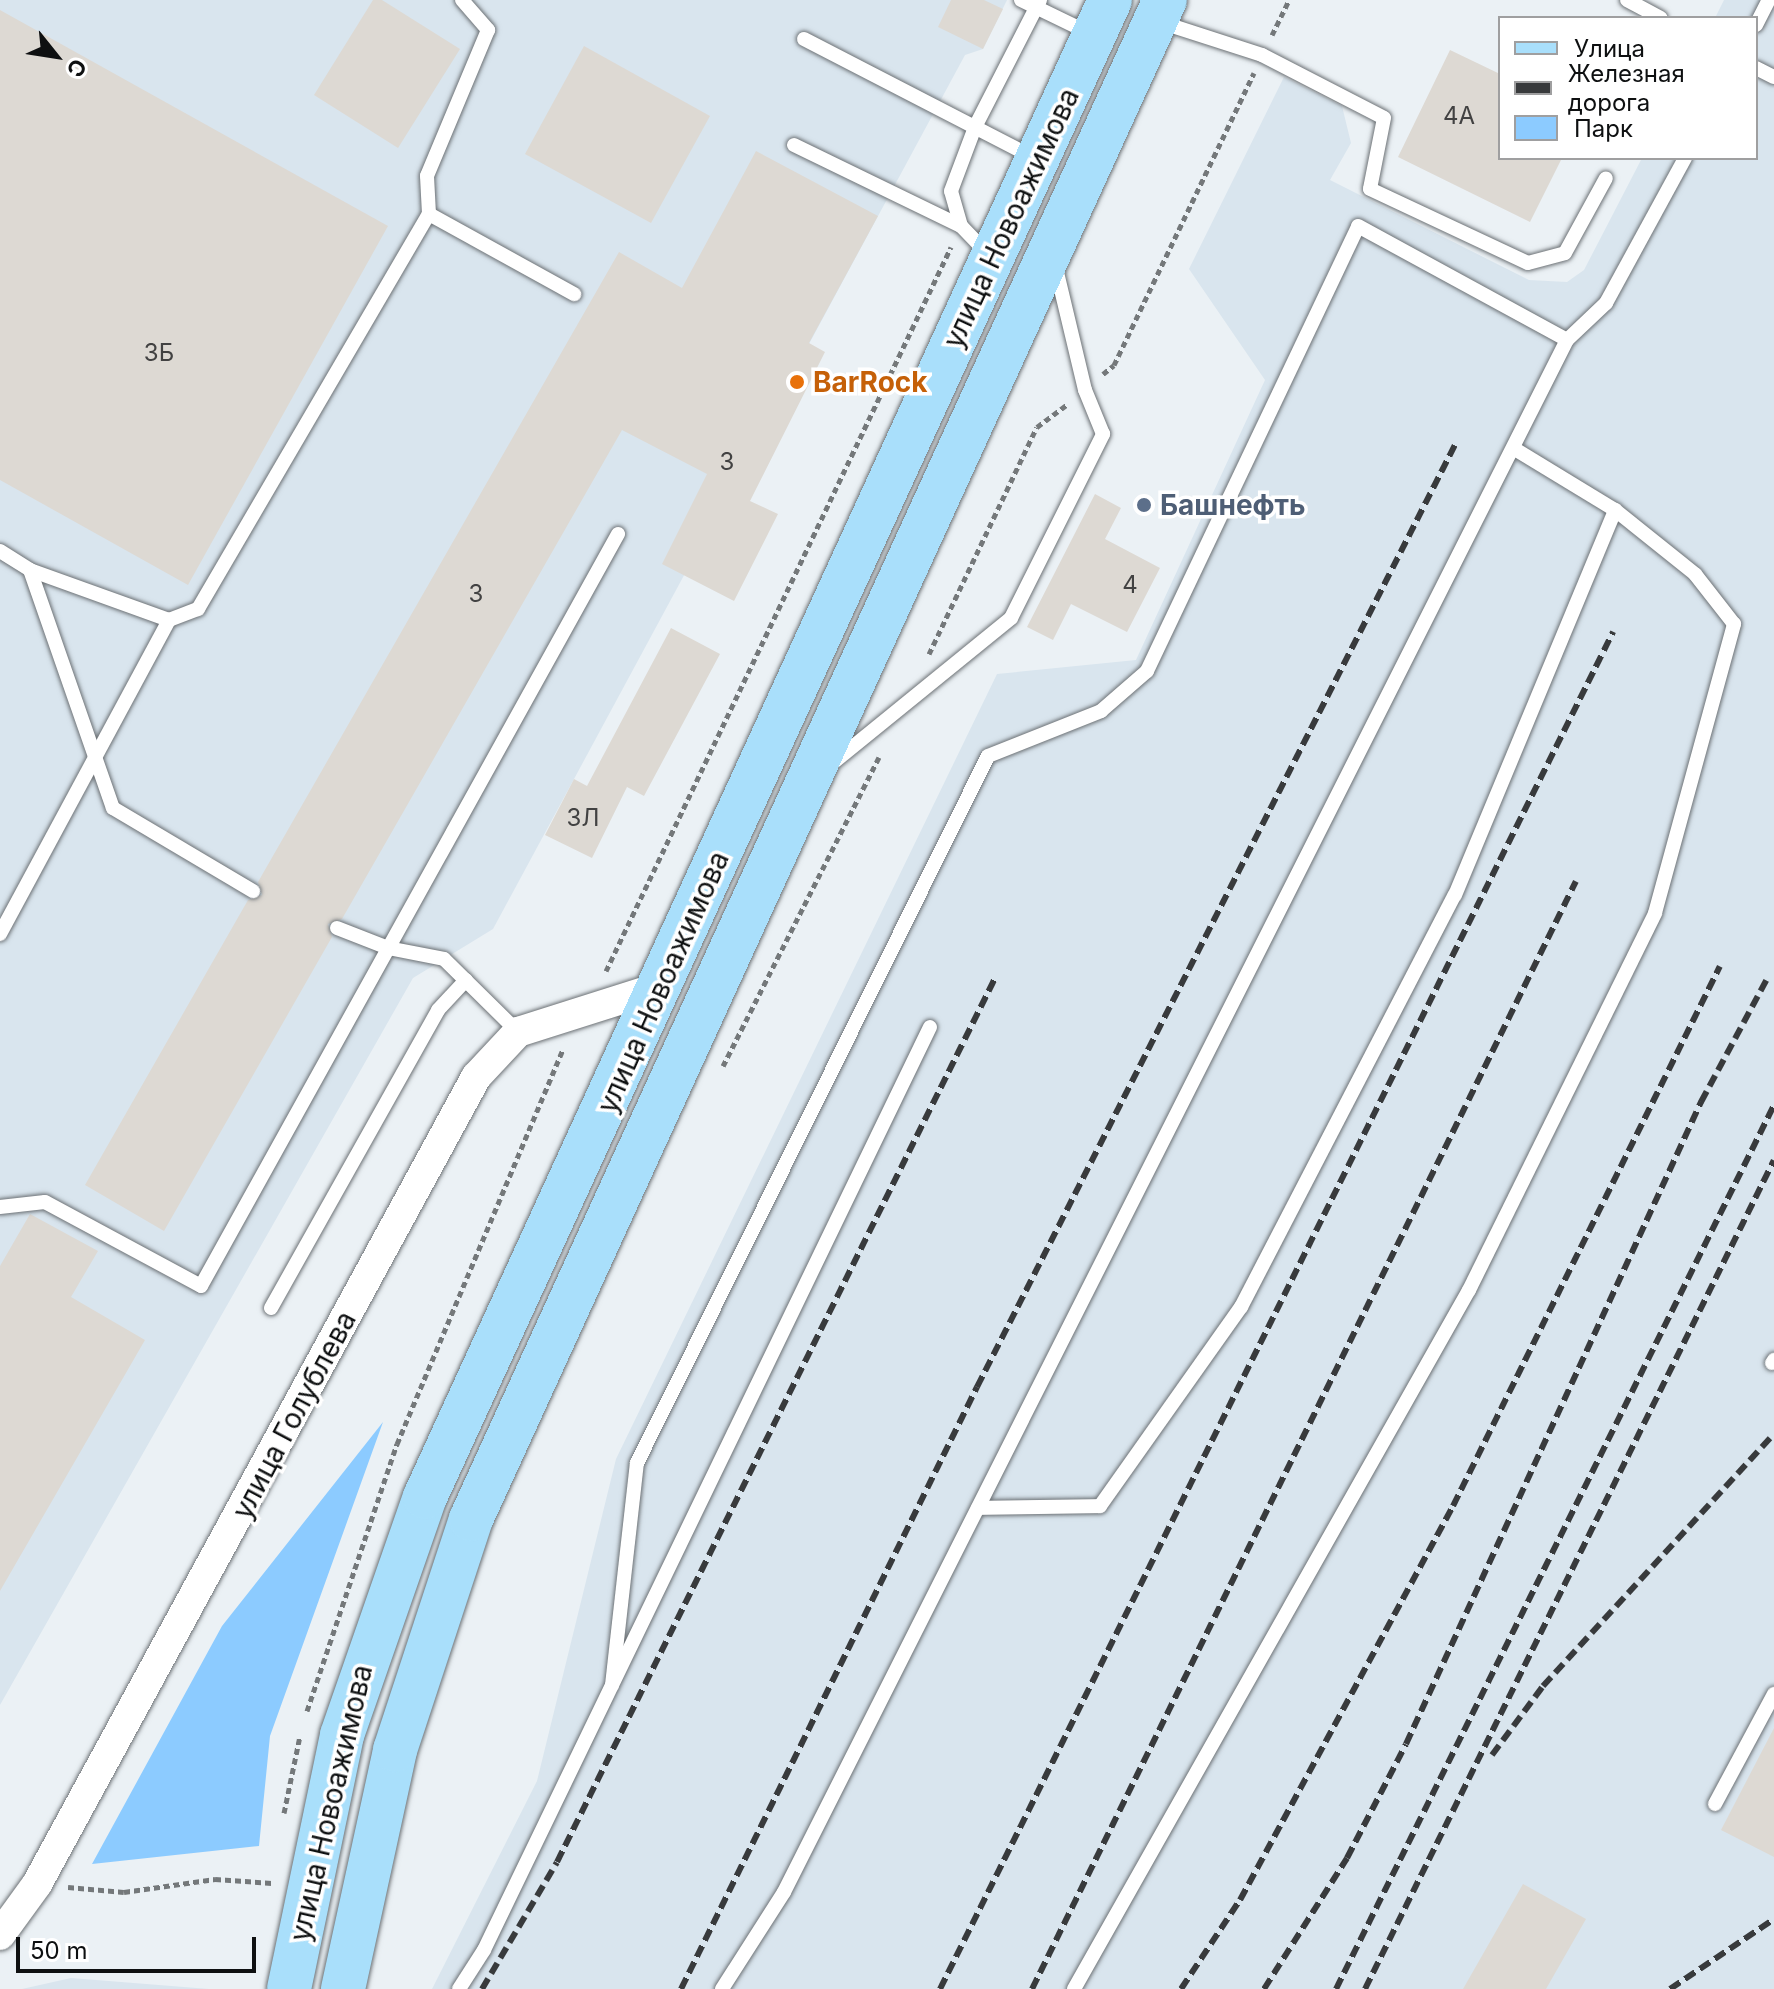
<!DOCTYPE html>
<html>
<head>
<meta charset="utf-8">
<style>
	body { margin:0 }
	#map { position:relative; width:1774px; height:1989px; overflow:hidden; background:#ebf1f5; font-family:Inter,sans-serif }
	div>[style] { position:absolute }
	.built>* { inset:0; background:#d9e5ee }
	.green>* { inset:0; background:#8ccbff }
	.building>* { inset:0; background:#ddd9d3 }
	.path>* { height:5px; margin-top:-2.5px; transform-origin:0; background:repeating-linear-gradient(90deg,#74787a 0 6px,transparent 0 10px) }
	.roads { filter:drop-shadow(0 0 2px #6c7175) drop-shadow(0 0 2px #6c7175) }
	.service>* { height:14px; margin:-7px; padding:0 7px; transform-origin:7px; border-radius:7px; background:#fff }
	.minor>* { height:30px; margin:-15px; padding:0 15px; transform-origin:15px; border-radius:15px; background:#fff }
	.primary>* { height:44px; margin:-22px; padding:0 22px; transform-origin:22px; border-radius:22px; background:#a9dffb }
	.rail>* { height:6px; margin-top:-3px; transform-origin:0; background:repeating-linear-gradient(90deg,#383a3c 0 12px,transparent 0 18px) }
	.dots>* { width:22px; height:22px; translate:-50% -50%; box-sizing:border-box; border:4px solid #fff; border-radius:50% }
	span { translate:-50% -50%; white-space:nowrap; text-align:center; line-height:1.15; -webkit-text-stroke:7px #fff; paint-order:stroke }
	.number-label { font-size:24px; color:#424242 }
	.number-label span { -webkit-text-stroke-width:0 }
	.street-label { font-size:28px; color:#0e1011 }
	.food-label { font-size:28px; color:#c56008; font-weight:700 }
	.left { translate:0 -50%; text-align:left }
	.service-label { font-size:28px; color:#4e5e75; font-weight:700 }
	.legend { position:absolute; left:1498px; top:16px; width:260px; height:144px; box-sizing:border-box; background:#fff; border:2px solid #9f9fa0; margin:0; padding:10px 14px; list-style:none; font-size:24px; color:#0e1011 }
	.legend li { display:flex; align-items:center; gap:16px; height:40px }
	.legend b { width:40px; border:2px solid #9f9fa0 }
	.north { position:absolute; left:16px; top:16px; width:80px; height:80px; -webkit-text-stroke:6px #fff; paint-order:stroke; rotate:120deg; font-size:22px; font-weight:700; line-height:32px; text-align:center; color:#0e1011 }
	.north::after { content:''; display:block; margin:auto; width:28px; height:36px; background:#0e1011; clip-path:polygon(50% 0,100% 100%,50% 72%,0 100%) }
	.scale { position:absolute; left:16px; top:1937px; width:240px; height:36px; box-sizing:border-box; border:4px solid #0e1011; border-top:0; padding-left:10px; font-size:24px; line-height:28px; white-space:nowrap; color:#0e1011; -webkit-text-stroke:6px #fff; paint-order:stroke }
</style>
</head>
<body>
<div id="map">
	<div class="built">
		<div style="clip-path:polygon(0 0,1007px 0,983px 49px,965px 55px,493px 929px,413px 978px,0 1705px)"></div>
		<div style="clip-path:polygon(1724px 0,1774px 0,1774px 1989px,432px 1989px,537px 1781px,616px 1459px,997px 674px,1136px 660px,1265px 380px,1189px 269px,1284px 77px,1342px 106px,1351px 143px,1330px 180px,1529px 280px,1567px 282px,1584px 270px,1642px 158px,1756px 158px,1756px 18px,1715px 18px)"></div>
		<div style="clip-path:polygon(71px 1978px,209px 1989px,22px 1989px)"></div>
	</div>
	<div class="green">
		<div style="clip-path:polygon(383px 1422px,270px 1736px,259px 1846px,92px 1864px,222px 1626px)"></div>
	</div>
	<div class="building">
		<div style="clip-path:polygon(373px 0,382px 0,460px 49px,398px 148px,314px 95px)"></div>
		<div style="clip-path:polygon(951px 0,984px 0,1003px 9px,983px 49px,938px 27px)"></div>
		<div style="clip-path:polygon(0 10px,388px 226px,188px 585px,0 480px)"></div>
		<div style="clip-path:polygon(584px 46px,710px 116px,651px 223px,525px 154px)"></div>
		<div style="clip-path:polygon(1450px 50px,1500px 74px,1500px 158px,1562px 158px,1530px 222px,1398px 157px)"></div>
		<div style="clip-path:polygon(756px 151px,878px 216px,809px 343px,825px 352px,750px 501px,778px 514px,734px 601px,662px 564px,707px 474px,622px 430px,342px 919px,328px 924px,332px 937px,164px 1231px,85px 1185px,248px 900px,262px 895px,258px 882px,619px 252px,682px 288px)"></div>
		<div style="clip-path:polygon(1095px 494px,1121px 508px,1105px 539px,1160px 568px,1127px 632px,1071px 604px,1053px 640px,1027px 627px)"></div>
		<div style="clip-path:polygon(671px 628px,720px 654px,644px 796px,627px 787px,592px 858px,545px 835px,574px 779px,587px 786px)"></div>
		<div style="clip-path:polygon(30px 1214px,98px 1251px,71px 1297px,145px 1340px,0 1591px,0 1266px)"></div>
		<div style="clip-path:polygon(1774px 1728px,1774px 1857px,1721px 1830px)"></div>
		<div style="clip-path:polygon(1523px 1884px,1586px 1919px,1546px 1989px,1463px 1989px)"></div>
	</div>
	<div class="path">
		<div style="left:1272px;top:35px;width:39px;rotate:-64deg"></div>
		<div style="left:1103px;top:374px;width:14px;rotate:-39deg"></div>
		<div style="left:1114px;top:365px;width:324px;rotate:-64.4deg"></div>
		<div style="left:929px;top:654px;width:251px;rotate:-64.6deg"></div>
		<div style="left:1037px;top:427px;width:38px;rotate:-37deg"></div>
		<div style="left:606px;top:971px;width:802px;rotate:-64.52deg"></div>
		<div style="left:723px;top:1066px;width:346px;rotate:-63.2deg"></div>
		<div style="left:307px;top:1711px;width:282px;rotate:-71.4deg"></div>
		<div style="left:397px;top:1444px;width:428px;rotate:-67.2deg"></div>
		<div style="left:284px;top:1813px;width:79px;rotate:-78.3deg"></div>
		<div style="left:68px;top:1887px;width:56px;rotate:5.1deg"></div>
		<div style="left:124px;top:1892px;width:92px;rotate:-8.1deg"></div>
		<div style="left:215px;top:1879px;width:57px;rotate:4deg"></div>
	</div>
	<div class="roads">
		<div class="service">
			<div style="left:462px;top:0;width:40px;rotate:49deg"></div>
			<div style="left:488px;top:30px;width:158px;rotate:112.7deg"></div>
			<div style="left:427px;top:176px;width:38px;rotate:87deg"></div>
			<div style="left:429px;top:214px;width:166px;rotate:28.9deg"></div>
			<div style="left:1021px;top:0;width:78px;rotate:25.9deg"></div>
			<div style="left:1627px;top:0;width:38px;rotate:28deg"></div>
			<div style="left:1160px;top:22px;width:107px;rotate:17.9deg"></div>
			<div style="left:1262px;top:55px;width:137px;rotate:27.3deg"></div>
			<div style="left:1384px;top:118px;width:72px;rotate:101.2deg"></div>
			<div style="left:1370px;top:189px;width:174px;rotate:25.1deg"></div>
			<div style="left:1528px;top:263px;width:38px;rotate:-15deg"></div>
			<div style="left:1565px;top:253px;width:85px;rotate:-61.3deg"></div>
			<div style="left:1756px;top:25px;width:28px;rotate:-63deg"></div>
			<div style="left:804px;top:39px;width:260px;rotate:27.3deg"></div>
			<div style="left:1756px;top:68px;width:20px;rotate:27deg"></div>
			<div style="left:794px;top:145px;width:186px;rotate:25.9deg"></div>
			<div style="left:989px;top:255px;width:40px;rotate:-134deg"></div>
			<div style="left:961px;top:226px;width:36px;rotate:-106deg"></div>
			<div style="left:951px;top:191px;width:68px;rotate:-69.4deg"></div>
			<div style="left:975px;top:127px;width:143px;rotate:-62.9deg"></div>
			<div style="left:0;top:551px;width:36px;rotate:32deg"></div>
			<div style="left:30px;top:570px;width:252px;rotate:70.8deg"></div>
			<div style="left:113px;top:808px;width:163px;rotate:30.7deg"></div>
			<div style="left:30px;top:570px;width:148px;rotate:19.8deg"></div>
			<div style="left:834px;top:762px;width:228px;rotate:-39.1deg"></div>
			<div style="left:1011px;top:618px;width:206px;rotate:-63.4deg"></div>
			<div style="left:1103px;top:434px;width:48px;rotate:-112.2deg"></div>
			<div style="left:1085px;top:390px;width:125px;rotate:-103.4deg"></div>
			<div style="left:337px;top:928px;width:55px;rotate:21.4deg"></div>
			<div style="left:388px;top:948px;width:57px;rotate:11.1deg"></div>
			<div style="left:444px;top:959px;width:104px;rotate:44.6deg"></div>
			<div style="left:0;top:934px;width:357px;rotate:-61.7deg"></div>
			<div style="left:169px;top:620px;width:31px;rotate:-21deg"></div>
			<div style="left:198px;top:609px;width:458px;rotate:-59.7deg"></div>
			<div style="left:0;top:1207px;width:45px;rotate:-6.3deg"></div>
			<div style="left:45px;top:1202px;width:177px;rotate:28.3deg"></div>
			<div style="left:201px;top:1286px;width:860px;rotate:-60.99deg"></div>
			<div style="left:271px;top:1308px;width:342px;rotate:-60.7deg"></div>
			<div style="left:438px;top:1010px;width:41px;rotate:-47deg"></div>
			<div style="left:1772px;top:1363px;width:4px;rotate:-56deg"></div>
			<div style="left:978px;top:1508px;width:122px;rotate:-0.9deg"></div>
			<div style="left:1100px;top:1506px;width:244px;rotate:-54.7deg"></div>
			<div style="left:1241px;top:1307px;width:464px;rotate:-62.6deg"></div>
			<div style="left:1455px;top:895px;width:417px;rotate:-67.4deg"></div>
			<div style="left:612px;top:1685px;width:223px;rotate:-83.6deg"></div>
			<div style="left:637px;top:1463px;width:789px;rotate:-63.6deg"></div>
			<div style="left:988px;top:756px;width:122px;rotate:-21.7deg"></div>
			<div style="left:1101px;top:711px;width:61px;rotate:-41deg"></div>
			<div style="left:1147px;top:671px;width:492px;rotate:-64.6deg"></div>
			<div style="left:1358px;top:226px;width:238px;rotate:28.6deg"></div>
			<div style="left:1567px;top:340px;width:54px;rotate:-43.5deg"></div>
			<div style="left:1606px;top:303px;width:165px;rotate:-61.4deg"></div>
			<div style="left:1715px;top:1804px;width:125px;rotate:-61.8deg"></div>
			<div style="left:459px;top:1989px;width:46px;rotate:-57.3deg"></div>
			<div style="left:484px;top:1950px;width:1025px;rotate:-64.21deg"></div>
			<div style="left:722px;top:1989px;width:115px;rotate:-57.4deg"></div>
			<div style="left:784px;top:1892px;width:1738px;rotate:-63.23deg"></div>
			<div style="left:1074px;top:1989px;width:803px;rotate:-60.53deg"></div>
			<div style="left:1469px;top:1290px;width:420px;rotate:-63.7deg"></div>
			<div style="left:1655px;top:913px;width:300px;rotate:-74.7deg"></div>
			<div style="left:1734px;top:624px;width:63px;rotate:-128deg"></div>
			<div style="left:1695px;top:574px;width:102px;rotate:-141.3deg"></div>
			<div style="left:1615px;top:510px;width:119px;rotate:-148.7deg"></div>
		</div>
		<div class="minor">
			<div style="left:0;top:1935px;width:63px;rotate:-54deg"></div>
			<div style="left:37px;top:1884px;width:919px;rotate:-61.45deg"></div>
			<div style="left:476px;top:1077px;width:62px;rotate:-47deg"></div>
			<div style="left:518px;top:1032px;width:152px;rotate:-17.6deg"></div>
		</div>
		<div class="primary">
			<div style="left:289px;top:1989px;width:259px;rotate:-78.2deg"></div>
			<div style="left:342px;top:1735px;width:252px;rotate:-70.8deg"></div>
			<div style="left:425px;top:1497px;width:1646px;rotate:-65.41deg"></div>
			<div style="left:343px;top:1989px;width:245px;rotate:-77.7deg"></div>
			<div style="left:395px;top:1750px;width:243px;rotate:-71.8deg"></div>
			<div style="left:471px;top:1519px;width:1670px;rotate:-65.45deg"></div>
		</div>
	</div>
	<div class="rail">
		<div style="left:1492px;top:1755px;width:86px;rotate:-53.5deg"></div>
		<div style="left:1543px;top:1686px;width:342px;rotate:-47.5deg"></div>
		<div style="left:482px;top:1989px;width:147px;rotate:-59.4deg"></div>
		<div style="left:557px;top:1862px;width:989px;rotate:-63.64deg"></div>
		<div style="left:681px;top:1989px;width:671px;rotate:-63.82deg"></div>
		<div style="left:977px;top:1387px;width:1056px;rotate:-63.1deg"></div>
		<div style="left:940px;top:1989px;width:1515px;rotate:-63.62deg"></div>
		<div style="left:1032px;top:1989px;width:1234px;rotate:-63.85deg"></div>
		<div style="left:1181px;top:1989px;width:107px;rotate:-56.5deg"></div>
		<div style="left:1240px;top:1900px;width:448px;rotate:-61.6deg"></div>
		<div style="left:1453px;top:1506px;width:602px;rotate:-63.69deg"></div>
		<div style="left:1264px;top:1989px;width:155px;rotate:-57.6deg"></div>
		<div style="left:1347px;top:1858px;width:128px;rotate:-62.6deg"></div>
		<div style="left:1406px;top:1744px;width:707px;rotate:-65.32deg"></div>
		<div style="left:1701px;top:1102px;width:142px;rotate:-61.8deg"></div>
		<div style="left:1336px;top:1989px;width:987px;rotate:-63.64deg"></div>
		<div style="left:1365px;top:1989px;width:924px;rotate:-63.74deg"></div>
		<div style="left:1670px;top:1989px;width:125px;rotate:-33.9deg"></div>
	</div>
	<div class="dots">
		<div style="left:797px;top:382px;background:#e8710a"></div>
		<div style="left:1144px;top:505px;background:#5c6f8a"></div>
	</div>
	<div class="number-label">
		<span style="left:1459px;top:116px">4А</span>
		<span style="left:159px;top:353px">3Б</span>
		<span style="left:727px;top:462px">3</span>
		<span style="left:1130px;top:585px">4</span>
		<span style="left:476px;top:594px">3</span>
		<span style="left:583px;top:818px">3Л</span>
	</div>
	<div class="street-label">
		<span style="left:1011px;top:218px;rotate:-65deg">улица Новоажимова</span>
		<span style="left:663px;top:982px;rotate:-66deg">улица Новоажимова</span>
		<span style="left:294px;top:1415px;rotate:-62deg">улица Голублева</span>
		<span style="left:331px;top:1803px;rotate:-77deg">улица Новоажимова</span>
	</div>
	<div class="food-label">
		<span class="left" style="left:813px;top:382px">BarRock</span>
	</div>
	<div class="service-label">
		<span class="left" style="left:1160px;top:505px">Башнефть</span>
	</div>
	<ul class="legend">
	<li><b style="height:10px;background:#a9dffb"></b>Улица</li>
	<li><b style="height:10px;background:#383a3c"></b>Железная дорога</li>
	<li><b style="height:22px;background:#8ccbff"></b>Парк</li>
	</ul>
	<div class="north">С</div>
	<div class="scale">50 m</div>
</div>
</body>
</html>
